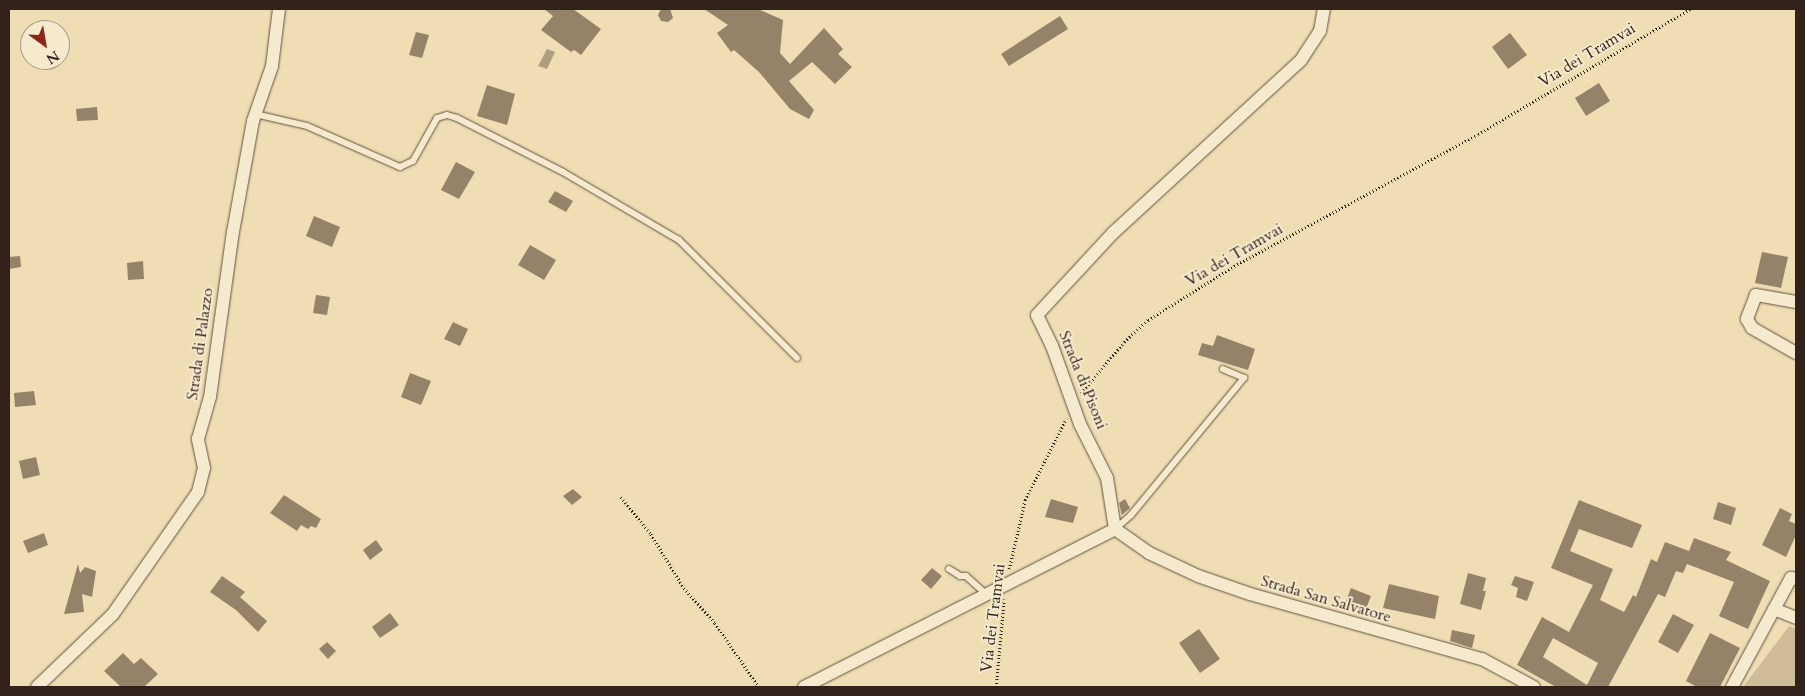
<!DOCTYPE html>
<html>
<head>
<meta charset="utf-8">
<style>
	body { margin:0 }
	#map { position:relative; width:1805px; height:696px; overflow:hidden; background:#efddb3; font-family:Cardo,serif }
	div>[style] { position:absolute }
	.green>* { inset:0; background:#cfbd99 }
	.water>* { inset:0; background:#af9d7f }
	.building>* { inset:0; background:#958369 }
	.path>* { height:2.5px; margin-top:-1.25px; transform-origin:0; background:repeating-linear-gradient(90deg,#332219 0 1px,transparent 0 3.5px) }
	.roads { filter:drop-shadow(0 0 1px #625140) drop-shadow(0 0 1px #625140) }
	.lane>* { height:6px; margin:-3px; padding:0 3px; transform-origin:3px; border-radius:3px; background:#f5e9ce }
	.street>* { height:12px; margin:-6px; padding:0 6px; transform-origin:6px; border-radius:6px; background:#f5e9ce }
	span { translate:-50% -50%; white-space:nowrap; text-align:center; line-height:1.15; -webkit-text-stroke:4px #f5e9ce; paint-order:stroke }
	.street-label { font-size:16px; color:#332219 }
	.frame { position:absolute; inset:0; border:10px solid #332219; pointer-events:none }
	.north { position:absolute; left:20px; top:20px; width:50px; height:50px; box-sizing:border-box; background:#f5e9ce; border:1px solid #a79986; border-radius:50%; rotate:148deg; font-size:14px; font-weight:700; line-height:20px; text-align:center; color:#332219 }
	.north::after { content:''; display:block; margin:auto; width:18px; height:22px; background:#8f2418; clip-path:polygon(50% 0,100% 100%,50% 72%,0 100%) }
</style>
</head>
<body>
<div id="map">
	<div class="green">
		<div style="clip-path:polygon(1789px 626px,1796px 629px,1796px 687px,1743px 687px)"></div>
	</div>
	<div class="water">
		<div style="clip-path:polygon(547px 49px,555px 52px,547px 69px,538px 66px)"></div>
	</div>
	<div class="building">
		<div style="clip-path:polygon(544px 9px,573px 9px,601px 29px,581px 55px,574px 50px,571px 52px,541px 30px,553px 16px)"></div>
		<div style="clip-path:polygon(661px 9px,670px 9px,673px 18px,668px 22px,661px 21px,658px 15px)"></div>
		<div style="clip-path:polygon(704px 9px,758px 9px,783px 20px,780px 53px,790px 64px,824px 28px,843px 49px,838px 54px,852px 67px,835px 84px,812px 62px,789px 81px,814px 110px,809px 119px,790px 109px,759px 72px,734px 50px,731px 52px,717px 33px,728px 25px)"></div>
		<div style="clip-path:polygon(1060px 16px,1068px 29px,1009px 66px,1001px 54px)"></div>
		<div style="clip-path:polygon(416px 32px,429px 35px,422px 58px,409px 55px)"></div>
		<div style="clip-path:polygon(1510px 33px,1527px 55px,1508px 69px,1492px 47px)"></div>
		<div style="clip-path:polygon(1599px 83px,1610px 101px,1586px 116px,1575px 98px)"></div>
		<div style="clip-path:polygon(487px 85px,515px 94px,507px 125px,477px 116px)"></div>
		<div style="clip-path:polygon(97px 107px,98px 120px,77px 121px,76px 109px)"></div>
		<div style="clip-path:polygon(456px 162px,475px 172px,459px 199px,441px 190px)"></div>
		<div style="clip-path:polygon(555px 191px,573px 201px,566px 212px,548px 202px)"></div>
		<div style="clip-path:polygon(314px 216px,340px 227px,332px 247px,306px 236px)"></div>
		<div style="clip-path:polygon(530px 245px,556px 260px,544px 280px,518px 265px)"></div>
		<div style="clip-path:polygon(1762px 252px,1788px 257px,1781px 288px,1755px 283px)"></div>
		<div style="clip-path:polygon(20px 256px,21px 267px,9px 269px,9px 257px)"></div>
		<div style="clip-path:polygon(143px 261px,144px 279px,128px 280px,127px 263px)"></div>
		<div style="clip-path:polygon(316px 295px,330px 297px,327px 315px,313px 313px)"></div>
		<div style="clip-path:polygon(453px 322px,468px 329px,460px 346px,444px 339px)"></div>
		<div style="clip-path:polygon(1217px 335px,1255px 349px,1248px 370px,1198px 355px,1202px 343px,1213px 346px)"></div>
		<div style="clip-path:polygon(410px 373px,431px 381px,421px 405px,401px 397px)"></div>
		<div style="clip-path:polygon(34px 391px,36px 405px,15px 407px,14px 393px)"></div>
		<div style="clip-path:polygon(36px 457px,40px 475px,23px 479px,19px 461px)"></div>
		<div style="clip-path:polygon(573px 489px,582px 497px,572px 505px,563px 496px)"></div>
		<div style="clip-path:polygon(284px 495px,321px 519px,316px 528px,311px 526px,308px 529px,301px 525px,297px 531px,270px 513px)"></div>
		<div style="clip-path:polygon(1051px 499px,1078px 507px,1073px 523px,1045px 517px)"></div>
		<div style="clip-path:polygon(1125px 499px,1130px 508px,1122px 515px,1119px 503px)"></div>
		<div style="clip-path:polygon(evenodd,1579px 500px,1642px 525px,1632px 548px,1579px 529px,1570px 551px,1613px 569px,1600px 600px,1624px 612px,1633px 595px,1636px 597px,1651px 559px,1657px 562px,1665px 542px,1689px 551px,1694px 538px,1731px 552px,1726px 560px,1770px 581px,1748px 629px,1719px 616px,1734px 582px,1687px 564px,1683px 573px,1676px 571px,1665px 597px,1658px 594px,1608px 687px,1556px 687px,1517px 665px,1542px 617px,1569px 632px,1593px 585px,1551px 568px,1579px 500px,1553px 638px,1598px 663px,1587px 685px,1543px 657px,1553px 638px)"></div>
		<div style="clip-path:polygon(1718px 502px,1736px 508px,1731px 525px,1713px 519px)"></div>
		<div style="clip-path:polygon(1780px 508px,1792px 514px,1789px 521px,1796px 524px,1796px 535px,1786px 557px,1762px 545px)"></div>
		<div style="clip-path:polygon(44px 533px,48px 545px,28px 553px,23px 541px)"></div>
		<div style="clip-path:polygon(376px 540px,383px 550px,370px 560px,363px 550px)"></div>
		<div style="clip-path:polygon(78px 564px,80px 573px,85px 567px,96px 571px,92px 597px,82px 594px,84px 612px,64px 614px)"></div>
		<div style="clip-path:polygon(932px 568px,942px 576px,931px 589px,921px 580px)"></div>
		<div style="clip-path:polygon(1468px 573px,1486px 578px,1483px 591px,1486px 591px,1481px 610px,1460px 604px)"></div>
		<div style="clip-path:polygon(222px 576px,245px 592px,240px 597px,267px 621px,258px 632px,236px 610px,210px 592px)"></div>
		<div style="clip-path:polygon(1515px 576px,1534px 582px,1527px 601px,1516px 597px,1518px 588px,1511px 585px)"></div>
		<div style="clip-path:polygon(1389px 584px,1439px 596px,1435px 619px,1383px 608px)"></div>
		<div style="clip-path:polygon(1351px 588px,1371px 596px,1364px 614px,1344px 606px)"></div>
		<div style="clip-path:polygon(390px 613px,399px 625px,380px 638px,372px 627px)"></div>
		<div style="clip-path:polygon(1673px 614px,1694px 625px,1678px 653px,1658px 642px)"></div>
		<div style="clip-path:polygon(1199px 629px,1220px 659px,1200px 673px,1179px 643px)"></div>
		<div style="clip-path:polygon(1452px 630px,1475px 635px,1472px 648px,1450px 641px)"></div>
		<div style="clip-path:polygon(1710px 633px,1740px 648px,1720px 687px,1697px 687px,1686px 681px)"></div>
		<div style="clip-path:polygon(327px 642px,336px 651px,328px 659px,319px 649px)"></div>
		<div style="clip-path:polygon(123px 653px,134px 664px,141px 658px,158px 674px,144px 687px,121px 687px,104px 671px)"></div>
	</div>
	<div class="path">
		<div style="left:1081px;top:393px;width:67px;rotate:-49.9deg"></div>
		<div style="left:1124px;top:342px;width:33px;rotate:-43deg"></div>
		<div style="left:1148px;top:320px;width:102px;rotate:-32.1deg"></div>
		<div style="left:1234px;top:266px;width:277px;rotate:-28.4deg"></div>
		<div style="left:1478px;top:134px;width:246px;rotate:-30.5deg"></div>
		<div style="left:621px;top:497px;width:48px;rotate:51deg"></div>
		<div style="left:651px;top:534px;width:63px;rotate:58.6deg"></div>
		<div style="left:684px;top:588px;width:47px;rotate:48.5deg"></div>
		<div style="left:715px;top:623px;width:78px;rotate:55.5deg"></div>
		<div style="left:1009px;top:569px;width:71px;rotate:-76.9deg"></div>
		<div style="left:1025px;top:500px;width:91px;rotate:-63.2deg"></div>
		<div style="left:996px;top:687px;width:88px;rotate:-84.8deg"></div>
	</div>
	<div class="roads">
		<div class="lane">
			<div style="left:255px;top:114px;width:53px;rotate:13deg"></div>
			<div style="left:307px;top:126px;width:102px;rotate:23.8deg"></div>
			<div style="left:400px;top:167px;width:14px;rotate:-25deg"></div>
			<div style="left:413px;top:161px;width:49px;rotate:-60.8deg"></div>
			<div style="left:437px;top:118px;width:10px;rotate:-17deg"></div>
			<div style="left:447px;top:115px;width:10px;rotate:17deg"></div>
			<div style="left:457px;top:118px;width:119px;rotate:27deg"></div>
			<div style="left:563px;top:172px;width:134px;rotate:30.4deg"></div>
			<div style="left:679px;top:240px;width:167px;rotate:45deg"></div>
			<div style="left:1115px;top:529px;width:21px;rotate:-41deg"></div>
			<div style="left:1131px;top:515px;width:178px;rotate:-50.5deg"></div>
			<div style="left:1244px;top:378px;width:23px;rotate:-157deg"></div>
			<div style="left:949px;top:569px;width:13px;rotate:32deg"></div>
			<div style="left:960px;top:576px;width:6px"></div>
			<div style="left:966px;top:576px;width:25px;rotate:42deg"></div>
		</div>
		<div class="street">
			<div style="left:1796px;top:302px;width:41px;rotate:-170.1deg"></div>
			<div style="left:1756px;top:295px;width:26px;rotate:111deg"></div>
			<div style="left:1747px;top:319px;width:10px;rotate:61deg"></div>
			<div style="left:1752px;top:328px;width:51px;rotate:29.6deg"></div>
			<div style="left:1115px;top:529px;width:52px;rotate:-98.9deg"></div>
			<div style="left:1107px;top:478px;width:60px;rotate:-116.6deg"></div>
			<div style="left:1080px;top:424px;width:83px;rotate:-109.7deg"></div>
			<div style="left:1052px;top:346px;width:34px;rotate:-116deg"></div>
			<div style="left:1037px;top:315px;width:112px;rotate:-47.2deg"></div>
			<div style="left:1113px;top:233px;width:255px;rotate:-42.6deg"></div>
			<div style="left:1301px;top:60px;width:35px;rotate:-57deg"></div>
			<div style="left:1320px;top:31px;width:22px;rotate:-80deg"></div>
			<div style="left:1115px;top:529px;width:42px;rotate:35.2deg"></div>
			<div style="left:1149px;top:553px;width:54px;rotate:25.1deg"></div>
			<div style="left:1198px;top:576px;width:55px;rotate:19.1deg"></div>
			<div style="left:1250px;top:594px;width:241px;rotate:15.7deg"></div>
			<div style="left:1482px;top:659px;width:59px;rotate:28.3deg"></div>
			<div style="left:1774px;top:609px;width:24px;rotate:22deg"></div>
			<div style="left:37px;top:687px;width:105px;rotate:-43.8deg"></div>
			<div style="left:113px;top:614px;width:149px;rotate:-55.1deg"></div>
			<div style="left:198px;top:492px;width:25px;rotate:-76deg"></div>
			<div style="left:204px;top:468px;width:30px;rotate:-102deg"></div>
			<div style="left:198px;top:439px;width:44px;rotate:-74.1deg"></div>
			<div style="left:210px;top:397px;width:167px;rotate:-82.1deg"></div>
			<div style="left:233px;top:232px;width:113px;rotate:-79.8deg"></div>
			<div style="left:253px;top:121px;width:58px;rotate:-70.9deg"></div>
			<div style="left:272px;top:66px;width:57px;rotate:-83deg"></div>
			<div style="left:804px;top:687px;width:349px;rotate:-26.9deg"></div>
			<div style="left:1732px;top:687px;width:124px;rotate:-61.6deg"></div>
			<div style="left:1791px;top:578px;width:5px;rotate:11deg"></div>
		</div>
	</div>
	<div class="street-label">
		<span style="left:1587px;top:55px;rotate:-31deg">Via dei Tramvai</span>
		<span style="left:1234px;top:255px;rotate:-30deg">Via dei Tramvai</span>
		<span style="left:200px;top:344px;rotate:-82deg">Strada di Palazzo</span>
		<span style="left:1083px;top:380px;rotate:68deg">Strada di Pisoni</span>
		<span style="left:1326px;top:599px;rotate:16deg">Strada San Salvatore</span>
		<span style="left:993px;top:618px;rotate:-83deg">Via dei Tramvai</span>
	</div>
	<div class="frame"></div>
	<div class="north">N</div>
</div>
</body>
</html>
